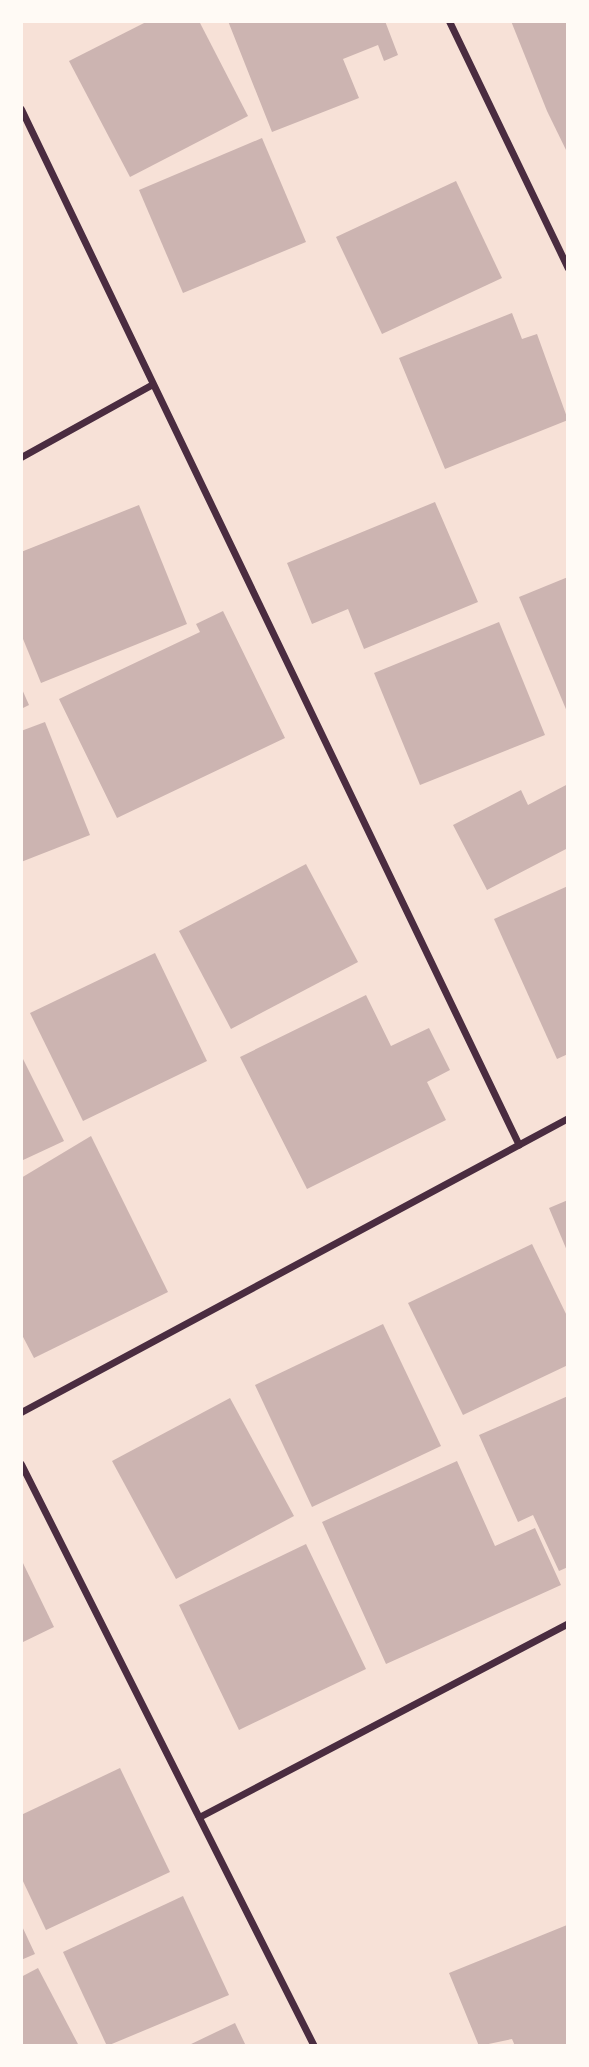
<!DOCTYPE html>
<html>
<head>
<meta charset="utf-8">
<style>
	body { margin:0 }
	#map { position:relative; width:589px; height:2067px; overflow:hidden; background:#f7e1d7; font-family:Commissioner,sans-serif }
	div>[style] { position:absolute }
	.building>* { inset:0; background:#ccb4b1 }
	.minor>* { height:7px; margin:-3.5px; padding:0 3.5px; transform-origin:3.5px; border-radius:3.5px; background:#4a2c40 }
	span { translate:-50% -50%; white-space:nowrap; text-align:center; line-height:1.15; -webkit-text-stroke:5px #fffaf5; paint-order:stroke }
	.frame { position:absolute; inset:0; border:23px solid #fffaf5; pointer-events:none }
</style>
</head>
<body>
<div id="map">
	<div class="building">
		<div style="clip-path:polygon(148px 21px,199px 21px,248px 116px,130px 177px,69px 61px)"></div>
		<div style="clip-path:polygon(228px 21px,385px 21px,398px 55px,384px 61px,378px 45px,343px 59px,359px 98px,272px 132px)"></div>
		<div style="clip-path:polygon(511px 21px,568px 21px,568px 154px,547px 111px)"></div>
		<div style="clip-path:polygon(262px 138px,306px 242px,183px 293px,139px 190px)"></div>
		<div style="clip-path:polygon(456px 181px,502px 278px,382px 334px,336px 237px)"></div>
		<div style="clip-path:polygon(512px 313px,522px 339px,537px 334px,568px 420px,445px 469px,399px 358px)"></div>
		<div style="clip-path:polygon(435px 502px,478px 602px,364px 649px,348px 609px,312px 624px,287px 563px)"></div>
		<div style="clip-path:polygon(139px 505px,187px 624px,41px 683px,21px 634px,21px 552px)"></div>
		<div style="clip-path:polygon(568px 577px,568px 714px,519px 597px)"></div>
		<div style="clip-path:polygon(223px 611px,285px 738px,117px 818px,59px 699px,200px 632px,196px 624px)"></div>
		<div style="clip-path:polygon(499px 622px,545px 735px,420px 785px,374px 673px)"></div>
		<div style="clip-path:polygon(21px 687px,29px 705px,21px 709px)"></div>
		<div style="clip-path:polygon(45px 722px,90px 835px,21px 862px,21px 731px)"></div>
		<div style="clip-path:polygon(568px 784px,568px 848px,487px 890px,453px 825px,521px 790px,528px 805px)"></div>
		<div style="clip-path:polygon(306px 864px,358px 962px,231px 1029px,179px 931px)"></div>
		<div style="clip-path:polygon(568px 886px,568px 1054px,557px 1059px,494px 919px)"></div>
		<div style="clip-path:polygon(155px 953px,207px 1061px,83px 1121px,30px 1013px)"></div>
		<div style="clip-path:polygon(366px 995px,391px 1046px,429px 1028px,450px 1070px,427px 1082px,446px 1120px,307px 1189px,240px 1057px)"></div>
		<div style="clip-path:polygon(21px 1055px,64px 1141px,21px 1161px)"></div>
		<div style="clip-path:polygon(91px 1136px,168px 1292px,34px 1358px,21px 1333px,21px 1178px)"></div>
		<div style="clip-path:polygon(568px 1200px,568px 1253px,549px 1208px)"></div>
		<div style="clip-path:polygon(532px 1244px,568px 1318px,568px 1365px,463px 1415px,408px 1303px)"></div>
		<div style="clip-path:polygon(383px 1324px,441px 1446px,312px 1507px,255px 1385px)"></div>
		<div style="clip-path:polygon(568px 1396px,568px 1567px,559px 1571px,533px 1515px,518px 1522px,479px 1435px)"></div>
		<div style="clip-path:polygon(230px 1398px,294px 1516px,176px 1579px,112px 1461px)"></div>
		<div style="clip-path:polygon(457px 1461px,495px 1546px,535px 1528px,561px 1585px,386px 1664px,322px 1522px)"></div>
		<div style="clip-path:polygon(306px 1544px,366px 1669px,239px 1730px,179px 1605px)"></div>
		<div style="clip-path:polygon(21px 1559px,54px 1627px,21px 1643px)"></div>
		<div style="clip-path:polygon(120px 1768px,170px 1872px,46px 1930px,21px 1877px,21px 1815px)"></div>
		<div style="clip-path:polygon(183px 1896px,229px 1995px,107px 2046px,63px 1952px)"></div>
		<div style="clip-path:polygon(21px 1924px,35px 1954px,21px 1960px)"></div>
		<div style="clip-path:polygon(567px 1925px,568px 2046px,515px 2046px,512px 2039px,479px 2046px,449px 1973px)"></div>
		<div style="clip-path:polygon(38px 1968px,79px 2046px,21px 2046px,21px 1977px)"></div>
		<div style="clip-path:polygon(235px 2023px,246px 2046px,187px 2046px)"></div>
	</div>
	<div class="minor">
		<div style="left:449px;top:21px;width:274px;rotate:64.3deg"></div>
		<div style="left:21px;top:109px;width:1149px;rotate:64.33deg"></div>
		<div style="left:21px;top:457px;width:149px;rotate:-29deg"></div>
		<div style="left:21px;top:1412px;width:621px;rotate:-28.26deg"></div>
		<div style="left:21px;top:1464px;width:652px;rotate:63.28deg"></div>
		<div style="left:199px;top:1817px;width:417px;rotate:-27.7deg"></div>
	</div>
	<div class="frame"></div>
</div>
</body>
</html>
